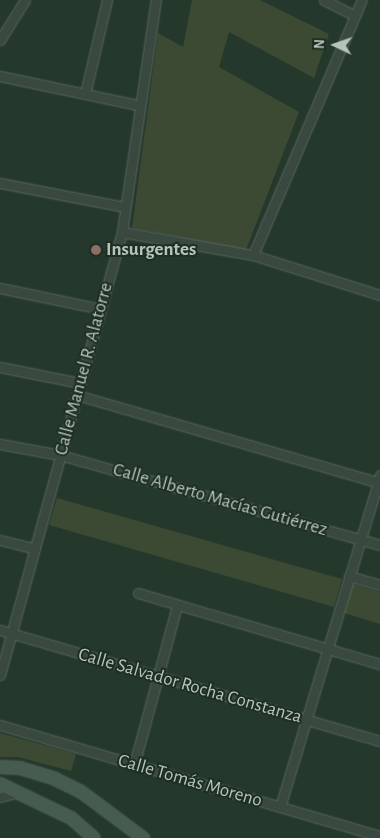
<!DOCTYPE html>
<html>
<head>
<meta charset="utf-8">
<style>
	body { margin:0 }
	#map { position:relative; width:380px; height:838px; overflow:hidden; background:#25382c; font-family:"Alegreya Sans",sans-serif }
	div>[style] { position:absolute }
	.green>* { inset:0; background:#3c4a34 }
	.roads { filter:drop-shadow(0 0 1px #57675d) drop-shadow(0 0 1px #57675d) }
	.street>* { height:9px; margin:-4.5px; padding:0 4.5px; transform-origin:4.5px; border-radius:4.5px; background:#39493f }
	.secondary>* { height:12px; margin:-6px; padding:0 6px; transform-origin:6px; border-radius:6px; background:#475c50 }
	.dots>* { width:14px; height:14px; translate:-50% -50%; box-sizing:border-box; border:2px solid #1e2e24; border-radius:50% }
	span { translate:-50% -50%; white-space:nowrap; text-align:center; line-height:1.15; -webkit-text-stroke:4px #1e2e24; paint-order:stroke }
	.poi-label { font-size:19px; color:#b4c5bb; font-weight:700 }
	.left { translate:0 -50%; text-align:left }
	.street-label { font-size:19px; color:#b4c5bb }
	.north { position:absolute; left:310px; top:20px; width:50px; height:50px; -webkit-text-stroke:4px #1e2e24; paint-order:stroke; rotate:273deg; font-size:14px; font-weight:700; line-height:20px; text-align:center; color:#b4c5bb }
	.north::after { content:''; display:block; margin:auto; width:18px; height:22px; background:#b4c5bb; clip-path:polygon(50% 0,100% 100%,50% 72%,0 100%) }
</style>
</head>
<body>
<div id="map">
	<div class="green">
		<div style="clip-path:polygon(192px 0,260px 0,329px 34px,314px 78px,229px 32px,219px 67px,299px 112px,246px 250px,132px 228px,158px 33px,183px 47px)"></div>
		<div style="clip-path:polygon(57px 498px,342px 579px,334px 607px,49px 525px)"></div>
		<div style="clip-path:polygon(353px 584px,380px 592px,380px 624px,344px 613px)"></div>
		<div style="clip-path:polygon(0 733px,76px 754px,71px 771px,18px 757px,0 757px)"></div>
	</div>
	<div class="roads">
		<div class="street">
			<div style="left:324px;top:0;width:35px;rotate:27deg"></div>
			<div style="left:0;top:40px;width:47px;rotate:-58deg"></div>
			<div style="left:0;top:76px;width:141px;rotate:11.9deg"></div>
			<div style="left:85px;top:94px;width:97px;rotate:-76.8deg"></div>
			<div style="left:0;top:183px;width:127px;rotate:10.9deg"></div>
			<div style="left:122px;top:232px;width:133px;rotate:10deg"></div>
			<div style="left:253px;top:255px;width:133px;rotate:17.5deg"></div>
			<div style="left:253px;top:255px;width:277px;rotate:-66.9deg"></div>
			<div style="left:0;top:288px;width:103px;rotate:11.7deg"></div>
			<div style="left:0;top:367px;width:82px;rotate:11.3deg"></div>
			<div style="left:77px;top:395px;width:316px;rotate:16.2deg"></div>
			<div style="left:0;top:444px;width:61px;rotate:10.4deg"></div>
			<div style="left:60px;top:455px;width:332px;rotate:15.7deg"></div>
			<div style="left:0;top:540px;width:36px;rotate:14deg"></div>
			<div style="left:349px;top:576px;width:32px;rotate:16deg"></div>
			<div style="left:138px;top:593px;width:252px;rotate:16.4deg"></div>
			<div style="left:0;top:630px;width:396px;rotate:16.3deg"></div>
			<div style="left:0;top:675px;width:459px;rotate:-74.6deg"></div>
			<div style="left:122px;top:232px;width:234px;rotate:-81.7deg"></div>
			<div style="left:0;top:725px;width:396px;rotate:16.3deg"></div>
			<div style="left:134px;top:765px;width:165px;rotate:-74.9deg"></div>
			<div style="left:0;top:797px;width:20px;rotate:-15deg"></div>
			<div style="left:280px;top:807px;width:347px;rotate:-73.2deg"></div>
		</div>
		<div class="secondary">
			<div style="left:0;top:767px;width:20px;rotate:3deg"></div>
			<div style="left:20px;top:768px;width:37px;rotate:17deg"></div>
			<div style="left:55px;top:779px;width:28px;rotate:26deg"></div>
			<div style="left:80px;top:791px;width:79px;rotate:36.7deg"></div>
			<div style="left:0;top:784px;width:79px;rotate:25.6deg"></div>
			<div style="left:71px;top:818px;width:30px;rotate:41deg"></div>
		</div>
	</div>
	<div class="dots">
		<div style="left:96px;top:250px;background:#8d6e63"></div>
	</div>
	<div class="poi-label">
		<span class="left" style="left:106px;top:250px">Insurgentes</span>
	</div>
	<div class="street-label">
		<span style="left:84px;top:369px;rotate:-75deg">Calle Manuel R. Alatorre</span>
		<span style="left:220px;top:500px;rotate:16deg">Calle Alberto Macías Gutiérrez</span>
		<span style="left:190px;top:686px;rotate:16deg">Calle Salvador Rocha Constanza</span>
		<span style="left:190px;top:781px;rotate:16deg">Calle Tomás Moreno</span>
	</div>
	<div class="north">N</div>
</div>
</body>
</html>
